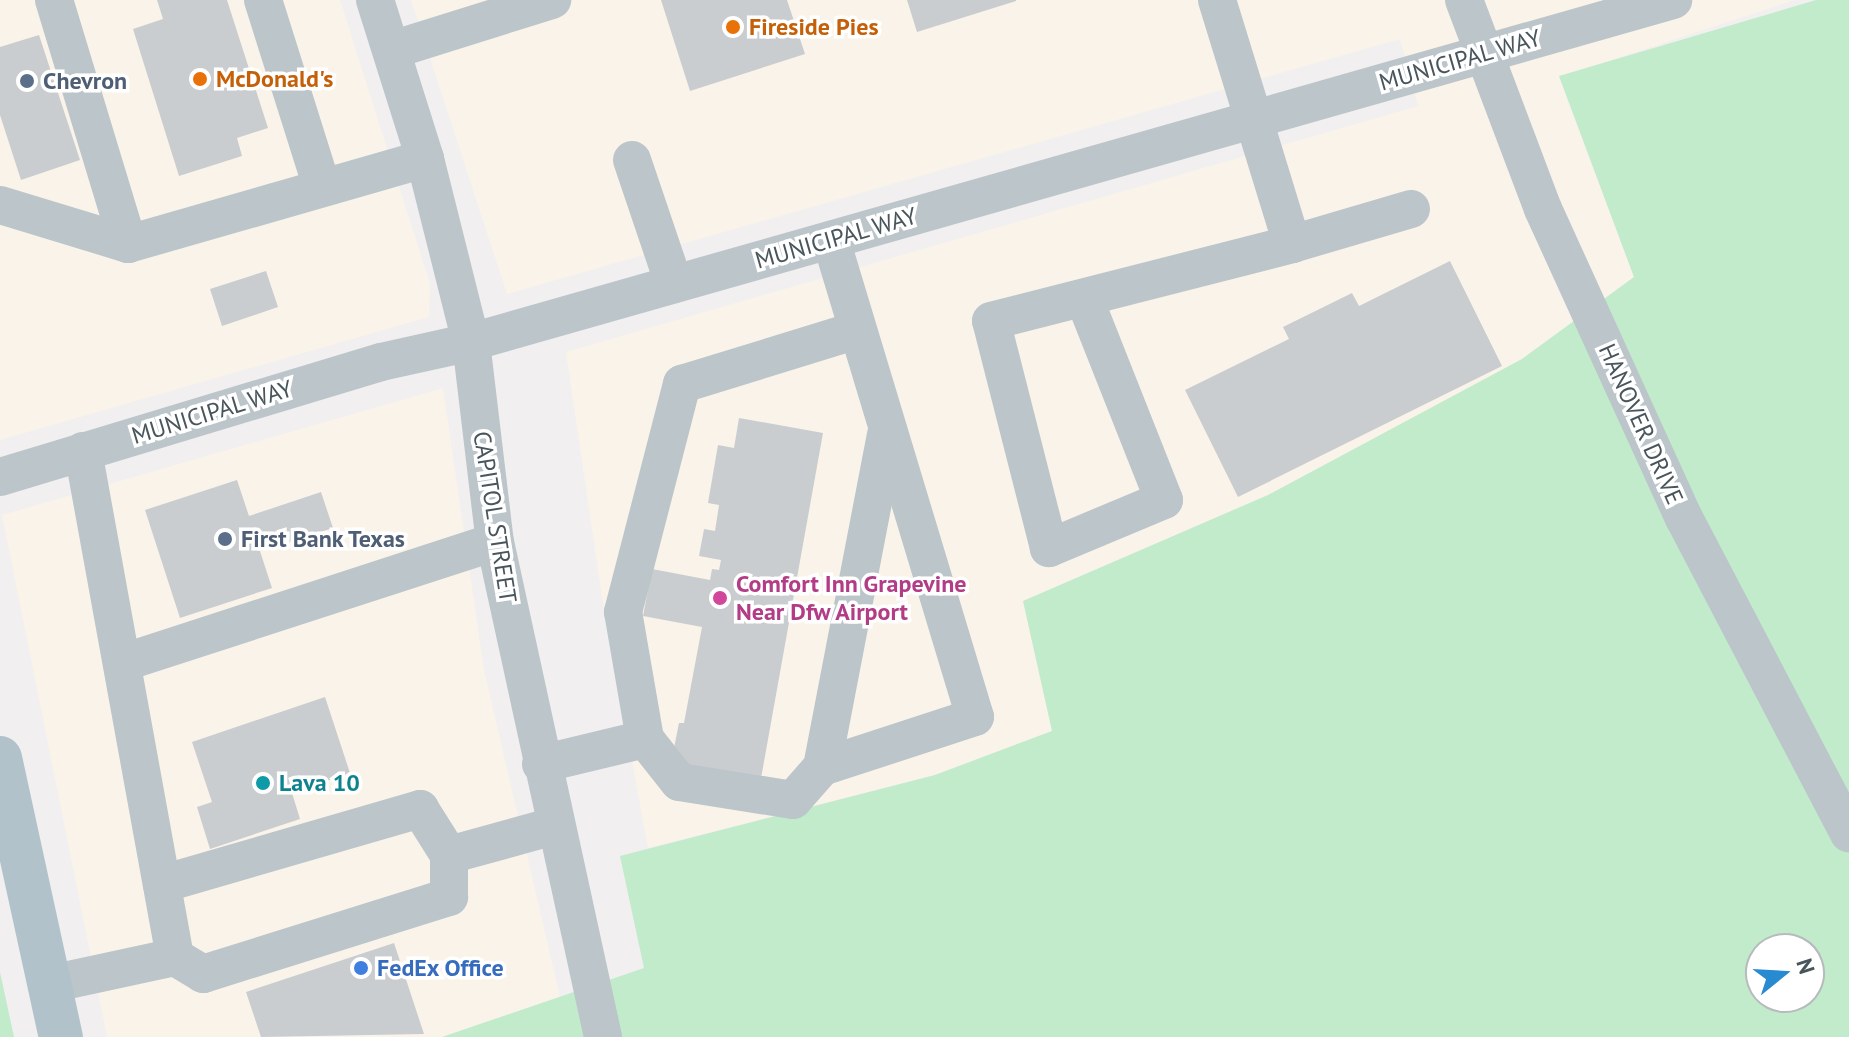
<!DOCTYPE html>
<html>
<head>
<meta charset="utf-8">
<style>
	body { margin:0 }
	#map { position:relative; width:1849px; height:1037px; overflow:hidden; background:#f1efef; font-family:"PT Sans",sans-serif }
	div>[style] { position:absolute }
	.commercial>* { inset:0; background:#faf3e9 }
	.green>* { inset:0; background:#c1ebcb }
	.building>* { inset:0; background:#c9cdd0 }
	.minor>* { height:38px; margin:-19px; padding:0 19px; transform-origin:19px; border-radius:19px; background:#bbc5ca }
	.major>* { height:44px; margin:-22px; padding:0 22px; transform-origin:22px; border-radius:22px; background:#b1c2cb }
	.dots>* { width:22px; height:22px; translate:-50% -50%; box-sizing:border-box; border:4px solid #fff; border-radius:50% }
	span { translate:-50% -50%; white-space:nowrap; text-align:center; line-height:1.15; -webkit-text-stroke:7px #fff; paint-order:stroke }
	.food-label { font-size:24px; color:#c56008; font-weight:700 }
	.left { translate:0 -50%; text-align:left }
	.street-label { font-size:24px; color:#48555b }
	.service-label { font-size:24px; color:#4e5e75; font-weight:700 }
	.hotel-label { font-size:24px; color:#b23c85; font-weight:700 }
	.culture-label { font-size:24px; color:#0d838f; font-weight:700 }
	.shop-label { font-size:24px; color:#366cbe; font-weight:700 }
	.north { position:absolute; left:1745px; top:933px; width:80px; height:80px; box-sizing:border-box; background:#fff; border:2px solid #b6bbbd; border-radius:50%; rotate:72deg; font-size:22px; font-weight:700; line-height:32px; text-align:center; color:#48555b }
	.north::after { content:''; display:block; margin:auto; width:28px; height:36px; background:#288bd2; clip-path:polygon(50% 0,100% 100%,50% 72%,0 100%) }
</style>
</head>
<body>
<div id="map">
	<div class="commercial">
		<div style="clip-path:polygon(0 0,340px 0,430px 284px,429px 317px,0 440px)"></div>
		<div style="clip-path:polygon(411px 0,1795px 0,1559px 77px,1634px 277px,1522px 359px,1268px 495px,1023px 601px,1052px 731px,935px 775px,648px 848px,602px 597px,566px 352px,1418px 106px,1400px 39px,507px 294px)"></div>
		<div style="clip-path:polygon(443px 388px,484px 670px,560px 997px,442px 1037px,107px 1037px,2px 515px)"></div>
	</div>
	<div class="green">
		<div style="clip-path:polygon(evenodd,1816px 0,1849px 0,1849px 1037px,442px 1037px,644px 968px,620px 856px,935px 775px,1052px 731px,1023px 601px,1268px 495px,1522px 359px,1634px 277px,1559px 76px,1816px 0,1761px 949px,1809px 949px,1809px 997px,1761px 997px,1761px 949px)"></div>
		<div style="clip-path:polygon(0 972px,14px 1037px,0 1037px)"></div>
	</div>
	<div class="building">
		<div style="clip-path:polygon(157px 0,227px 0,268px 128px,237px 138px,242px 156px,179px 176px,133px 29px,163px 19px)"></div>
		<div style="clip-path:polygon(661px 0,787px 0,805px 54px,690px 91px)"></div>
		<div style="clip-path:polygon(907px 0,1016px 0,1016px 1px,917px 32px)"></div>
		<div style="clip-path:polygon(39px 35px,80px 160px,21px 180px,0 115px,0 47px)"></div>
		<div style="clip-path:polygon(1450px 261px,1502px 366px,1238px 497px,1185px 390px,1289px 339px,1283px 327px,1352px 293px,1359px 306px)"></div>
		<div style="clip-path:polygon(266px 271px,278px 307px,222px 326px,210px 289px)"></div>
		<div style="clip-path:polygon(739px 418px,823px 433px,760px 784px,670px 768px,679px 723px,684px 723px,702px 627px,643px 616px,652px 569px,710px 580px,712px 569px,719px 570px,721px 560px,699px 556px,704px 529px,715px 531px,719px 505px,708px 503px,718px 445px,734px 448px)"></div>
		<div style="clip-path:polygon(237px 480px,249px 516px,321px 492px,333px 528px,260px 551px,272px 588px,180px 618px,145px 510px)"></div>
		<div style="clip-path:polygon(325px 697px,350px 773px,292px 793px,300px 819px,210px 849px,197px 807px,212px 802px,192px 742px)"></div>
		<div style="clip-path:polygon(394px 943px,424px 1034px,261px 1037px,246px 992px)"></div>
	</div>
	<div class="minor">
		<div style="left:54px;top:0;width:255px;rotate:73.1deg"></div>
		<div style="left:263px;top:0;width:196px;rotate:72.5deg"></div>
		<div style="left:375px;top:0;width:167px;rotate:72.5deg"></div>
		<div style="left:425px;top:159px;width:189px;rotate:75.9deg"></div>
		<div style="left:471px;top:342px;width:201px;rotate:83.2deg"></div>
		<div style="left:495px;top:542px;width:507px;rotate:77.69deg"></div>
		<div style="left:1464px;top:0;width:223px;rotate:69.3deg"></div>
		<div style="left:1543px;top:209px;width:340px;rotate:65.5deg"></div>
		<div style="left:1684px;top:518px;width:356px;rotate:62.4deg"></div>
		<div style="left:392px;top:50px;width:168px;rotate:-17.4deg"></div>
		<div style="left:632px;top:160px;width:131px;rotate:71.3deg"></div>
		<div style="left:0;top:205px;width:134px;rotate:16.9deg"></div>
		<div style="left:128px;top:244px;width:309px;rotate:-16deg"></div>
		<div style="left:831px;top:240px;width:498px;rotate:73.2deg"></div>
		<div style="left:975px;top:717px;width:161px;rotate:161.9deg"></div>
		<div style="left:822px;top:767px;width:44px;rotate:131.3deg"></div>
		<div style="left:793px;top:800px;width:115px;rotate:-171deg"></div>
		<div style="left:679px;top:782px;width:55px;rotate:-128.3deg"></div>
		<div style="left:645px;top:739px;width:129px;rotate:-99.8deg"></div>
		<div style="left:623px;top:612px;width:236px;rotate:-75.5deg"></div>
		<div style="left:682px;top:384px;width:183px;rotate:-17.1deg"></div>
		<div style="left:1292px;top:244px;width:124px;rotate:-16.4deg"></div>
		<div style="left:1084px;top:298px;width:217px;rotate:68.4deg"></div>
		<div style="left:1164px;top:500px;width:125px;rotate:157.3deg"></div>
		<div style="left:1049px;top:548px;width:234px;rotate:-104.3deg"></div>
		<div style="left:991px;top:321px;width:311px;rotate:-14.3deg"></div>
		<div style="left:1292px;top:244px;width:255px;rotate:-107.1deg"></div>
		<div style="left:83px;top:451px;width:514px;rotate:79.7deg"></div>
		<div style="left:0;top:477px;width:398px;rotate:-16.8deg"></div>
		<div style="left:381px;top:362px;width:92px;rotate:-12.5deg"></div>
		<div style="left:471px;top:342px;width:1250px;rotate:-15.88deg"></div>
		<div style="left:122px;top:663px;width:392px;rotate:-18deg"></div>
		<div style="left:541px;top:764px;width:107px;rotate:-13.5deg"></div>
		<div style="left:822px;top:767px;width:339px;rotate:-79.1deg"></div>
		<div style="left:162px;top:884px;width:269px;rotate:-16.2deg"></div>
		<div style="left:420px;top:809px;width:54px;rotate:57.8deg"></div>
		<div style="left:50px;top:984px;width:128px;rotate:-12.2deg"></div>
		<div style="left:175px;top:957px;width:33px;rotate:31deg"></div>
		<div style="left:203px;top:974px;width:258px;rotate:-17.4deg"></div>
		<div style="left:449px;top:897px;width:42px;rotate:-90deg"></div>
		<div style="left:449px;top:855px;width:109px;rotate:-15.4deg"></div>
	</div>
	<div class="major">
		<div style="left:0;top:758px;width:286px;rotate:77.7deg"></div>
	</div>
	<div class="dots">
		<div style="left:733px;top:27px;background:#e8710a"></div>
		<div style="left:200px;top:79px;background:#e8710a"></div>
		<div style="left:27px;top:81px;background:#5c6f8a"></div>
		<div style="left:225px;top:539px;background:#5c6f8a"></div>
		<div style="left:720px;top:598px;background:#d1479c"></div>
		<div style="left:263px;top:783px;background:#0f9aa8"></div>
		<div style="left:361px;top:968px;background:#3f7fe0"></div>
	</div>
	<div class="food-label">
		<span class="left" style="left:749px;top:27px">Fireside Pies</span>
		<span class="left" style="left:216px;top:79px">McDonald's</span>
	</div>
	<div class="street-label">
		<span style="left:1460px;top:60px;rotate:-16deg">MUNICIPAL WAY</span>
		<span style="left:836px;top:238px;rotate:-16deg">MUNICIPAL WAY</span>
		<span style="left:212px;top:412px;rotate:-17deg">MUNICIPAL WAY</span>
		<span style="left:1641px;top:424px;rotate:66deg">HANOVER DRIVE</span>
		<span style="left:495px;top:517px;rotate:81deg">CAPITOL STREET</span>
	</div>
	<div class="service-label">
		<span class="left" style="left:43px;top:81px">Chevron</span>
		<span class="left" style="left:241px;top:539px">First Bank Texas</span>
	</div>
	<div class="hotel-label">
		<span class="left" style="left:736px;top:598px">Comfort Inn Grapevine<br>Near Dfw Airport</span>
	</div>
	<div class="culture-label">
		<span class="left" style="left:279px;top:783px">Lava 10</span>
	</div>
	<div class="shop-label">
		<span class="left" style="left:377px;top:968px">FedEx Office</span>
	</div>
	<div class="north">N</div>
</div>
</body>
</html>
